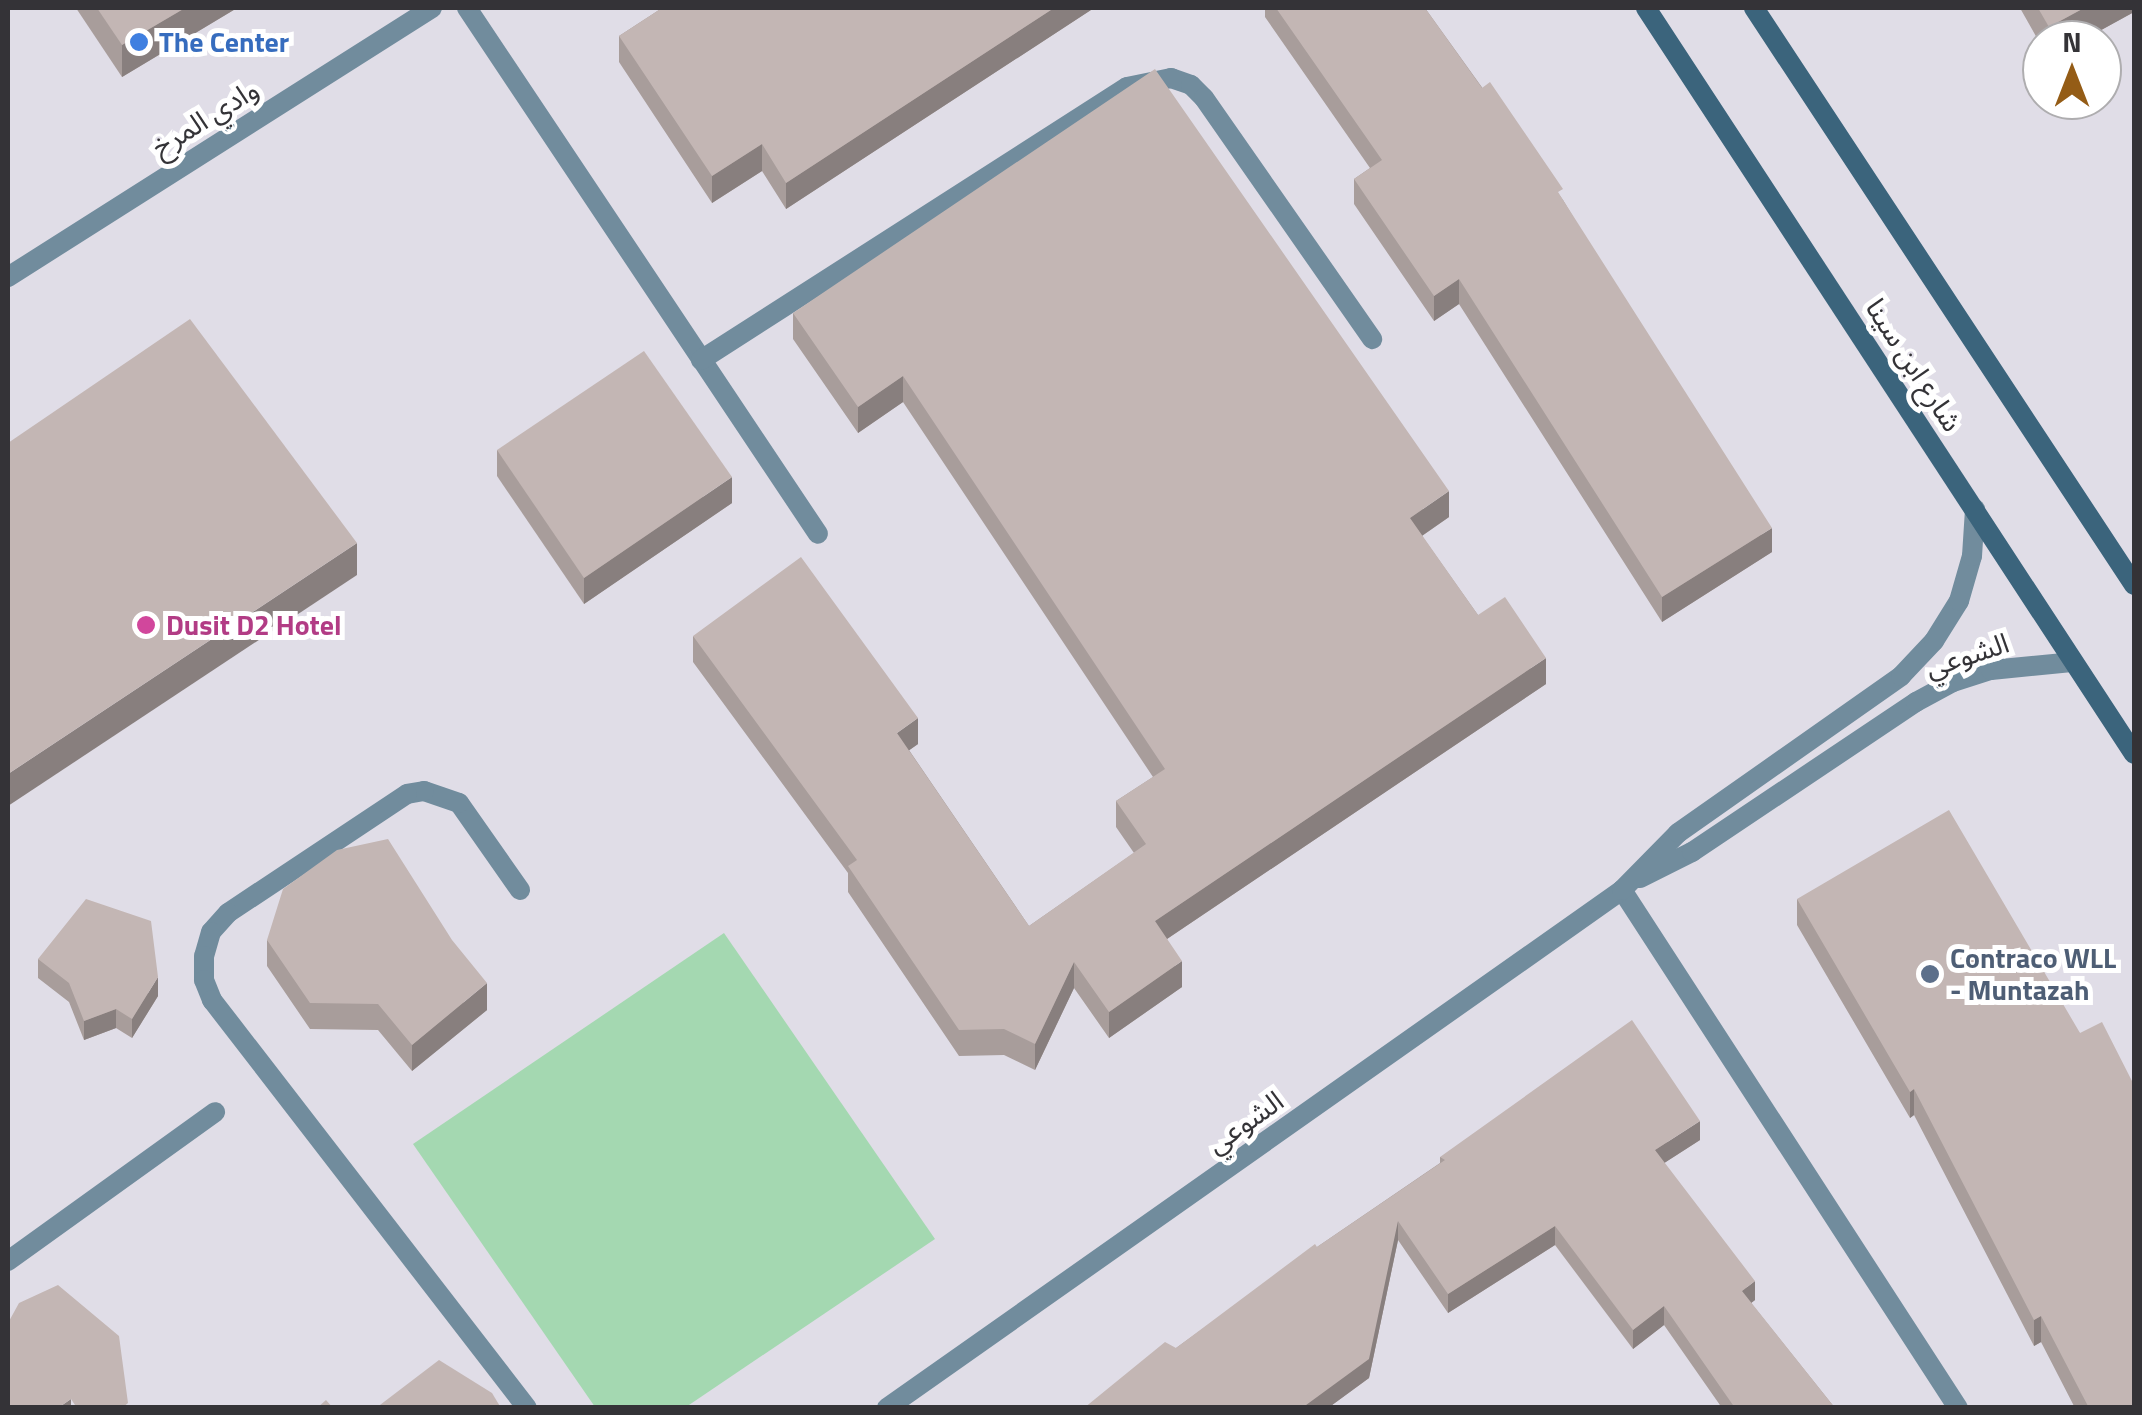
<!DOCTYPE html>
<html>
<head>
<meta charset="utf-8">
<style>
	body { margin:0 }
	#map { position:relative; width:2142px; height:1415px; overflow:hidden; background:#e0dde7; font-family:"Titillium Web","Noto Sans Arabic",sans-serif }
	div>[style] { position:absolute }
	.green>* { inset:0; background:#a4d8b1 }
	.street>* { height:20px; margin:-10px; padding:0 10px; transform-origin:10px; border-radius:10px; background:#718c9d }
	.secondary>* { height:20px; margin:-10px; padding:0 10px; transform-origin:10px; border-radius:10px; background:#3b647c }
	.wall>* { inset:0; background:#a89d9b }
	.shaded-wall>* { inset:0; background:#887f7e }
	.building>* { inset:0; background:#c3b6b4 }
	.dots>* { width:28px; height:28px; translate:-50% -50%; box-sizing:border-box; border:5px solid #fff; border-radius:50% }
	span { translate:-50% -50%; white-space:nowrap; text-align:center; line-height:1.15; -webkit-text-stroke:10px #fff; paint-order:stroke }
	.shop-label { font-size:28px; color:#366cbe; font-weight:700 }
	.left { translate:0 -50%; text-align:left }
	.street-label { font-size:28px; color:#343337 }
	.hotel-label { font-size:28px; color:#b23c85; font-weight:700 }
	.service-label { font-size:28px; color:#4e5e75; font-weight:700 }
	.frame { position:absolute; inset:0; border:10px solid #343337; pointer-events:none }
	.north { position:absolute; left:2022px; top:20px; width:100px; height:100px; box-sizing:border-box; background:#fff; border:2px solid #aeadaf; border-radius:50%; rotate:0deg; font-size:28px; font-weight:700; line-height:40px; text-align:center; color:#343337 }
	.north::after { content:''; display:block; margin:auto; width:35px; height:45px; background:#945c16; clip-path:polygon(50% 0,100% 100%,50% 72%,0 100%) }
</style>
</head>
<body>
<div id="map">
	<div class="green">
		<div style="clip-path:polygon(724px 933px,935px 1239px,686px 1407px,595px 1407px,413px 1144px)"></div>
	</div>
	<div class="street">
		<div style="left:467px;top:8px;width:632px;rotate:56.28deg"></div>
		<div style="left:8px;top:277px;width:502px;rotate:-32.39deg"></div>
		<div style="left:701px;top:360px;width:506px;rotate:-32.65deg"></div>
		<div style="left:1127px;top:87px;width:45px;rotate:-11.6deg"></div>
		<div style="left:1171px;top:78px;width:21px;rotate:19deg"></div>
		<div style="left:1191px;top:85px;width:18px;rotate:45deg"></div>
		<div style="left:1204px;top:98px;width:294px;rotate:55.1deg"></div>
		<div style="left:1640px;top:878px;width:58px;rotate:-26.6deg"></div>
		<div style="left:1692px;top:852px;width:270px;rotate:-33.8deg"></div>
		<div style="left:1916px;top:702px;width:42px;rotate:-28.4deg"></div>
		<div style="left:1953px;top:682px;width:40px;rotate:-18deg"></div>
		<div style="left:1991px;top:670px;width:81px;rotate:-5.6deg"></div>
		<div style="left:520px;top:890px;width:106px;rotate:-125deg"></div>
		<div style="left:459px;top:803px;width:37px;rotate:-161deg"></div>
		<div style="left:424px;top:791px;width:17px;rotate:170deg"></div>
		<div style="left:407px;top:794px;width:215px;rotate:146.4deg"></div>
		<div style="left:228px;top:913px;width:25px;rotate:132deg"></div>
		<div style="left:211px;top:932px;width:25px;rotate:106deg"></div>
		<div style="left:204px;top:956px;width:24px;rotate:90deg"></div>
		<div style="left:204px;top:980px;width:22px;rotate:68deg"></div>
		<div style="left:212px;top:1000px;width:515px;rotate:52.33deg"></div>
		<div style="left:1622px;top:890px;width:617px;rotate:57.03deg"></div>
		<div style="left:8px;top:1261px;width:255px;rotate:-35.7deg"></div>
		<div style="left:887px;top:1408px;width:899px;rotate:-35.17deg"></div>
		<div style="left:1622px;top:890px;width:80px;rotate:-45.5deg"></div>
		<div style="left:1678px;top:833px;width:273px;rotate:-35.1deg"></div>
		<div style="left:1901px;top:676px;width:48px;rotate:-46.7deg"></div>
		<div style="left:1934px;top:641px;width:47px;rotate:-58deg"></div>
		<div style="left:1959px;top:601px;width:47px;rotate:-73.9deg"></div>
		<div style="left:1972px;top:556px;width:47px;rotate:-86.3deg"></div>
	</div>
	<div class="secondary">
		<div style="left:1646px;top:8px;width:891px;rotate:56.81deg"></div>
		<div style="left:1754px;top:8px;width:691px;rotate:56.63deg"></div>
	</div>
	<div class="wall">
		<div style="clip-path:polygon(76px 8px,237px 8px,122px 77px)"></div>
		<div style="clip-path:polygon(662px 8px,1094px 8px,786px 209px,762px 171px,712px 203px,619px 62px,619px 36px)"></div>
		<div style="clip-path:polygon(1265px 8px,1425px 8px,1563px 200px,1772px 552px,1662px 622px,1459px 304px,1434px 321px,1354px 204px,1354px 179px,1370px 168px,1265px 17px)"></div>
		<div style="clip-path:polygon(2020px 8px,2134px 8px,2134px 12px,2083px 40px,2042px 40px,2042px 47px)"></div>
		<div style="clip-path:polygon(793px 313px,1449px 517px,1422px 536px,1478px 615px,1546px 684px,1167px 939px,1182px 987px,1109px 1038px,1074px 988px,1035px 1070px,1004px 1055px,959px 1056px,848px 892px,848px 873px,693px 662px,693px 636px,918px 744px,909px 750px,1029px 926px,1134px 853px,1116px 827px,1116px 801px,1153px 777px,903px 402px,858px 433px,793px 339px)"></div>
		<div style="clip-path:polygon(497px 450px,732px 503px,584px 604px,497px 476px)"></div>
		<div style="clip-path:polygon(1797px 899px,2080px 1033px,2134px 1408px,2075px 1408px,2041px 1342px,2034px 1346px,1914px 1115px,1910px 1118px,1797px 925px)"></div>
		<div style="clip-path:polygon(267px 940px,487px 1010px,412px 1071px,378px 1030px,310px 1029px,267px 966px)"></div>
		<div style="clip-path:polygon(38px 959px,158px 996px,132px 1038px,116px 1028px,84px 1040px,69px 1002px,38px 978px)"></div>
		<div style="clip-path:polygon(1700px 1140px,1664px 1163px,1755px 1300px,1751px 1303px,1835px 1408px,1722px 1408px,1664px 1325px,1633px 1349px,1555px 1245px,1448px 1313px,1398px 1240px,1369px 1378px,1328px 1408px,1084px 1408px,1176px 1348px,1317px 1247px,1440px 1163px,1440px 1157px)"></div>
	</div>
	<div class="shaded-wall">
		<div style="clip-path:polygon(185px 8px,237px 8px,122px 77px,122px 45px)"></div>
		<div style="clip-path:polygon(1054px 8px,1094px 8px,786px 209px,786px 183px)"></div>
		<div style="clip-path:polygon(2084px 8px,2134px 8px,2134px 12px,2083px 40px,2049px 40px,2049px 27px)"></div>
		<div style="clip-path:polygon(762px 144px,762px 171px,712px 203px,712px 176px)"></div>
		<div style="clip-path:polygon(1459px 279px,1459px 304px,1434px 321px,1434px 296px)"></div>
		<div style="clip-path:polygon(903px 376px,903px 402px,858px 433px,858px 407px)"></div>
		<div style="clip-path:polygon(732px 477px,732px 503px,584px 604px,584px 578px)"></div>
		<div style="clip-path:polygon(1449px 491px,1449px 517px,1410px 544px,1410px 518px)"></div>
		<div style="clip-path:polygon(1772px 528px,1772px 552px,1662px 622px,1662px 597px)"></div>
		<div style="clip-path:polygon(357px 543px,357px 575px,8px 806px,8px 774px)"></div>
		<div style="clip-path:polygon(1546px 658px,1546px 684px,1155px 947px,1155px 921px)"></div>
		<div style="clip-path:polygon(918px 718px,918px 744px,897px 759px,897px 733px)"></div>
		<div style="clip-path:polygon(1182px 961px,1182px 987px,1109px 1038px,1109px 1012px)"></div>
		<div style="clip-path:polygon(1074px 962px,1074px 988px,1035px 1070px,1035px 1044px)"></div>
		<div style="clip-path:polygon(158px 977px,158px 996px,132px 1038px,132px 1019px)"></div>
		<div style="clip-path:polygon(487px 983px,487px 1010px,412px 1071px,412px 1045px)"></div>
		<div style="clip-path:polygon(116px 1009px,116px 1028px,84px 1040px,84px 1021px)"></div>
		<div style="clip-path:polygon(1914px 1089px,1914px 1115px,1910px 1118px,1910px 1092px)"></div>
		<div style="clip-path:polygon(1700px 1121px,1700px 1140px,1655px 1169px,1655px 1150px)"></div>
		<div style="clip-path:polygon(1398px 1221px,1398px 1240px,1369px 1378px,1328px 1408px,1302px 1408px)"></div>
		<div style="clip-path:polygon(1555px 1226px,1555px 1245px,1448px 1313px,1448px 1294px)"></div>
		<div style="clip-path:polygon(1755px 1281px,1755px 1300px,1742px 1310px,1742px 1291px)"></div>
		<div style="clip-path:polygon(1664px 1306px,1664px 1325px,1633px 1349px,1633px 1330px)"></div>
		<div style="clip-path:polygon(2041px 1316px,2041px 1342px,2034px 1346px,2034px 1320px)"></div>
		<div style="clip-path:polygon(71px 1399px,71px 1408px,58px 1408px)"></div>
	</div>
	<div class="building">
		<div style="clip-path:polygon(97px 8px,185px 8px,122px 45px)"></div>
		<div style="clip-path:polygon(662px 8px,1054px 8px,786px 183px,762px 144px,712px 176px,619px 36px)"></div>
		<div style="clip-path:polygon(1276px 8px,1425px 8px,1482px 88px,1490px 82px,1563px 189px,1558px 192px,1772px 528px,1662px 597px,1459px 279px,1434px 296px,1354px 179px,1382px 160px)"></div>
		<div style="clip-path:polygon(2038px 8px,2084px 8px,2049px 27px)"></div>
		<div style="clip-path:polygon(1155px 69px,1449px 491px,1410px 518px,1478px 615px,1505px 597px,1546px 658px,1155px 921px,1182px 961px,1109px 1012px,1074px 962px,1035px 1044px,1004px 1029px,959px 1030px,848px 866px,857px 860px,693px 636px,801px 557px,918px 718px,897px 733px,1029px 926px,1146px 844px,1116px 801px,1165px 769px,903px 376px,858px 407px,793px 313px)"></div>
		<div style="clip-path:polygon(190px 319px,357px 543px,8px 774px,8px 443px)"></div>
		<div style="clip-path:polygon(644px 351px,732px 477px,584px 578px,497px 450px)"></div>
		<div style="clip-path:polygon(1949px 810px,2080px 1033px,2102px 1022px,2134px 1085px,2134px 1408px,2089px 1408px,2041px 1316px,2034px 1320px,1914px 1089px,1910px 1092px,1797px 899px)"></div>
		<div style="clip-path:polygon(388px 839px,452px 940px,487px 983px,412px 1045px,378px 1004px,310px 1003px,267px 940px,283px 889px,337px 850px)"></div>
		<div style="clip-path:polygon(86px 899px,151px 921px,158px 977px,132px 1019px,116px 1009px,84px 1021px,69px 983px,38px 959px)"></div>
		<div style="clip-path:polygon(1632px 1020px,1700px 1121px,1655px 1150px,1755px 1281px,1742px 1291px,1835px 1408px,1735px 1408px,1664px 1306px,1633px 1330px,1555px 1226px,1448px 1294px,1398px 1221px,1369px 1359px,1302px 1408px,1084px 1408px,1165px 1342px,1176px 1348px,1315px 1244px,1317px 1247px,1445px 1160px,1440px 1157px)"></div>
		<div style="clip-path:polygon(58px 1285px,119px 1336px,128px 1403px,122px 1408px,77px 1408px,71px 1399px,58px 1408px,8px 1408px,8px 1323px,19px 1303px)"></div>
		<div style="clip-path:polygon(439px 1360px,492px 1393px,501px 1408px,376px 1408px)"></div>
		<div style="clip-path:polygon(326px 1400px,333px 1408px,317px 1408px)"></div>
	</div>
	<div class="dots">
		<div style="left:139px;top:42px;background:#3f7fe0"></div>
		<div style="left:146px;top:625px;background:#d1479c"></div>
		<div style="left:1930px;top:974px;background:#5c6f8a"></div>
	</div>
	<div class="shop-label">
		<span class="left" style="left:159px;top:42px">The Center</span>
	</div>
	<div class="street-label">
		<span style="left:205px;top:118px;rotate:-32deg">وادي المرخ</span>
		<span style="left:1914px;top:365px;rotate:57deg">شارع ابن سينا</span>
		<span style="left:1967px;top:655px;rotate:-18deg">الشوعي</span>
		<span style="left:1245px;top:1122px;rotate:-35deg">الشوعي</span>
	</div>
	<div class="hotel-label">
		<span class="left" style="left:166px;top:625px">Dusit D2 Hotel</span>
	</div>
	<div class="service-label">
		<span class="left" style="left:1950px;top:974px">Contraco WLL<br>- Muntazah</span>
	</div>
	<div class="frame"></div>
	<div class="north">N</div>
</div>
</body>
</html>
